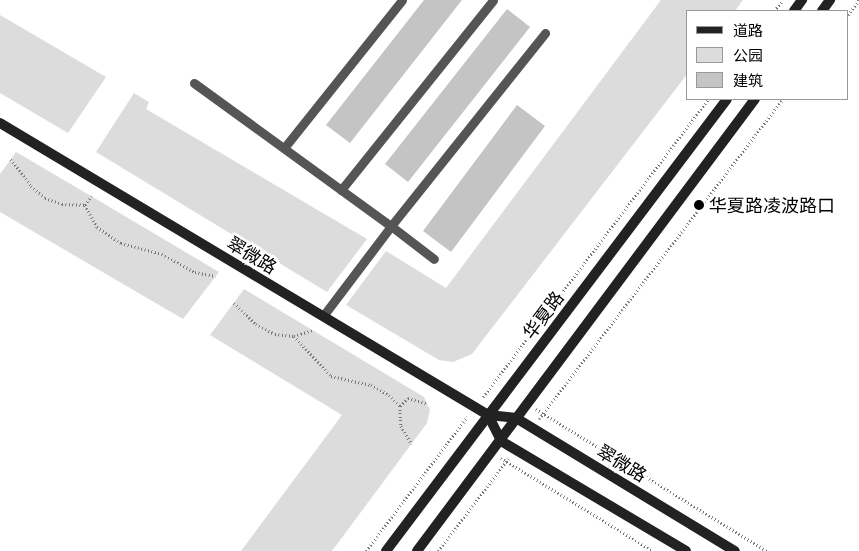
<!DOCTYPE html>
<html>
<head>
<meta charset="utf-8">
<style>
	body { margin:0 }
	#map { position:relative; width:859px; height:551px; overflow:hidden; background:#fff; font-family:Barlow,"Noto Sans SC",sans-serif }
	div>[style] { position:absolute }
	.green>* { inset:0; background:#dcdcdc }
	.building>* { inset:0; background:#c4c4c4 }
	.path>* { height:2.5px; margin-top:-1.25px; transform-origin:0; background:repeating-linear-gradient(90deg,#777 0 1px,transparent 0 3.5px) }
	.lane>* { height:9px; margin:-4.5px; padding:0 4.5px; transform-origin:4.5px; border-radius:4.5px; background:#555 }
	.secondary>* { height:10px; margin:-5px; padding:0 5px; transform-origin:5px; border-radius:5px; background:#222 }
	.dots>* { width:14px; height:14px; translate:-50% -50%; box-sizing:border-box; border:2px solid #fff; border-radius:50% }
	span { translate:-50% -50%; white-space:nowrap; text-align:center; line-height:1.15; -webkit-text-stroke:5px #fff; paint-order:stroke }
	.poi-label { font-size:18px; color:#000 }
	.left { translate:0 -50%; text-align:left }
	.street-label { font-size:18px; color:#000 }
	.legend { position:absolute; left:686px; top:10px; width:162px; height:90px; box-sizing:border-box; background:#fff; border:1px solid #999; margin:0; padding:6px 9px; list-style:none; font-size:15px; color:#000 }
	.legend li { display:flex; align-items:center; gap:10px; height:25px }
	.legend b { width:25px; border:1px solid #999 }
</style>
</head>
<body>
<div id="map">
	<div class="green">
		<div style="clip-path:polygon(661px 0,743px 0,735px 11px,688px 11px,688px 73px,472px 354px,453px 362px,439px 360px,346px 305px,386px 251px,446px 288px)"></div>
		<div style="clip-path:polygon(0 15px,106px 77px,68px 133px,0 93px)"></div>
		<div style="clip-path:polygon(134px 93px,149px 102px,146px 109px,367px 239px,327px 292px,96px 152px)"></div>
		<div style="clip-path:polygon(16px 152px,91px 196px,219px 272px,183px 319px,0 212px,0 174px)"></div>
		<div style="clip-path:polygon(244px 289px,424px 397px,430px 410px,427px 423px,332px 551px,241px 551px,342px 415px,210px 335px)"></div>
	</div>
	<div class="building">
		<div style="clip-path:polygon(424px 0,462px 0,350px 143px,326px 125px)"></div>
		<div style="clip-path:polygon(507px 9px,530px 27px,408px 182px,385px 164px)"></div>
		<div style="clip-path:polygon(517px 105px,545px 126px,451px 252px,423px 231px)"></div>
	</div>
	<div class="path">
		<div style="left:774px;top:11px;width:14px;rotate:-51deg"></div>
		<div style="left:848px;top:15px;width:19px;rotate:-54deg"></div>
		<div style="left:11px;top:159px;width:34px;rotate:53deg"></div>
		<div style="left:31px;top:186px;width:18px;rotate:41deg"></div>
		<div style="left:45px;top:198px;width:18px;rotate:19deg"></div>
		<div style="left:62px;top:204px;width:23px;rotate:2deg"></div>
		<div style="left:85px;top:205px;width:11px;rotate:-56deg"></div>
		<div style="left:85px;top:205px;width:25px;rotate:61deg"></div>
		<div style="left:97px;top:227px;width:29px;rotate:34deg"></div>
		<div style="left:121px;top:243px;width:42px;rotate:15deg"></div>
		<div style="left:162px;top:254px;width:38px;rotate:29deg"></div>
		<div style="left:195px;top:272px;width:21px;rotate:11deg"></div>
		<div style="left:234px;top:303px;width:30px;rotate:44deg"></div>
		<div style="left:256px;top:324px;width:21px;rotate:28deg"></div>
		<div style="left:275px;top:334px;width:19px;rotate:6deg"></div>
		<div style="left:294px;top:336px;width:19px;rotate:-18deg"></div>
		<div style="left:294px;top:336px;width:54px;rotate:47.2deg"></div>
		<div style="left:331px;top:376px;width:41px;rotate:12.7deg"></div>
		<div style="left:371px;top:385px;width:21px;rotate:29deg"></div>
		<div style="left:389px;top:395px;width:16px;rotate:45deg"></div>
		<div style="left:400px;top:406px;width:20px;rotate:87deg"></div>
		<div style="left:401px;top:426px;width:21px;rotate:59deg"></div>
		<div style="left:483px;top:397px;width:373px;rotate:-52.9deg"></div>
		<div style="left:400px;top:406px;width:11px;rotate:-45deg"></div>
		<div style="left:408px;top:398px;width:19px;rotate:16deg"></div>
		<div style="left:536px;top:409px;width:271px;rotate:31.6deg"></div>
		<div style="left:539px;top:419px;width:402px;rotate:-52.7deg"></div>
		<div style="left:501px;top:458px;width:178px;rotate:31.5deg"></div>
		<div style="left:366px;top:551px;width:168px;rotate:-53deg"></div>
		<div style="left:438px;top:551px;width:116px;rotate:-52.7deg"></div>
	</div>
	<div class="lane">
		<div style="left:194px;top:83px;width:243px;rotate:36deg"></div>
		<div style="left:391px;top:226px;width:247px;rotate:-51.4deg"></div>
		<div style="left:284px;top:148px;width:189px;rotate:-51.4deg"></div>
		<div style="left:341px;top:190px;width:243px;rotate:-51.3deg"></div>
		<div style="left:323px;top:316px;width:113px;rotate:-52.9deg"></div>
		<div style="left:391px;top:226px;width:54px;rotate:37.5deg"></div>
	</div>
	<div class="secondary">
		<div style="left:794px;top:11px;width:14px;rotate:-54deg"></div>
		<div style="left:822px;top:11px;width:14px;rotate:-54deg"></div>
		<div style="left:0;top:123px;width:569px;rotate:30.89deg"></div>
		<div style="left:488px;top:415px;width:28px;rotate:6deg"></div>
		<div style="left:516px;top:418px;width:256px;rotate:31.3deg"></div>
		<div style="left:488px;top:415px;width:29px;rotate:63deg"></div>
		<div style="left:501px;top:441px;width:215px;rotate:30.7deg"></div>
		<div style="left:386px;top:551px;width:566px;rotate:-52.97deg"></div>
		<div style="left:417px;top:551px;width:564px;rotate:-53.21deg"></div>
	</div>
	<div class="dots">
		<div style="left:699px;top:205px;background:#000"></div>
	</div>
	<div class="poi-label">
		<span class="left" style="left:709px;top:205px">华夏路凌波路口</span>
	</div>
	<div class="street-label">
		<span style="left:252px;top:255px;rotate:31deg">翠微路</span>
		<span style="left:543px;top:315px;rotate:-53deg">华夏路</span>
		<span style="left:622px;top:463px;rotate:31deg">翠微路</span>
	</div>
	<ul class="legend">
	<li><b style="height:6px;background:#222"></b>道路</li>
	<li><b style="height:14px;background:#dcdcdc"></b>公园</li>
	<li><b style="height:14px;background:#c4c4c4"></b>建筑</li>
	</ul>
</div>
</body>
</html>
